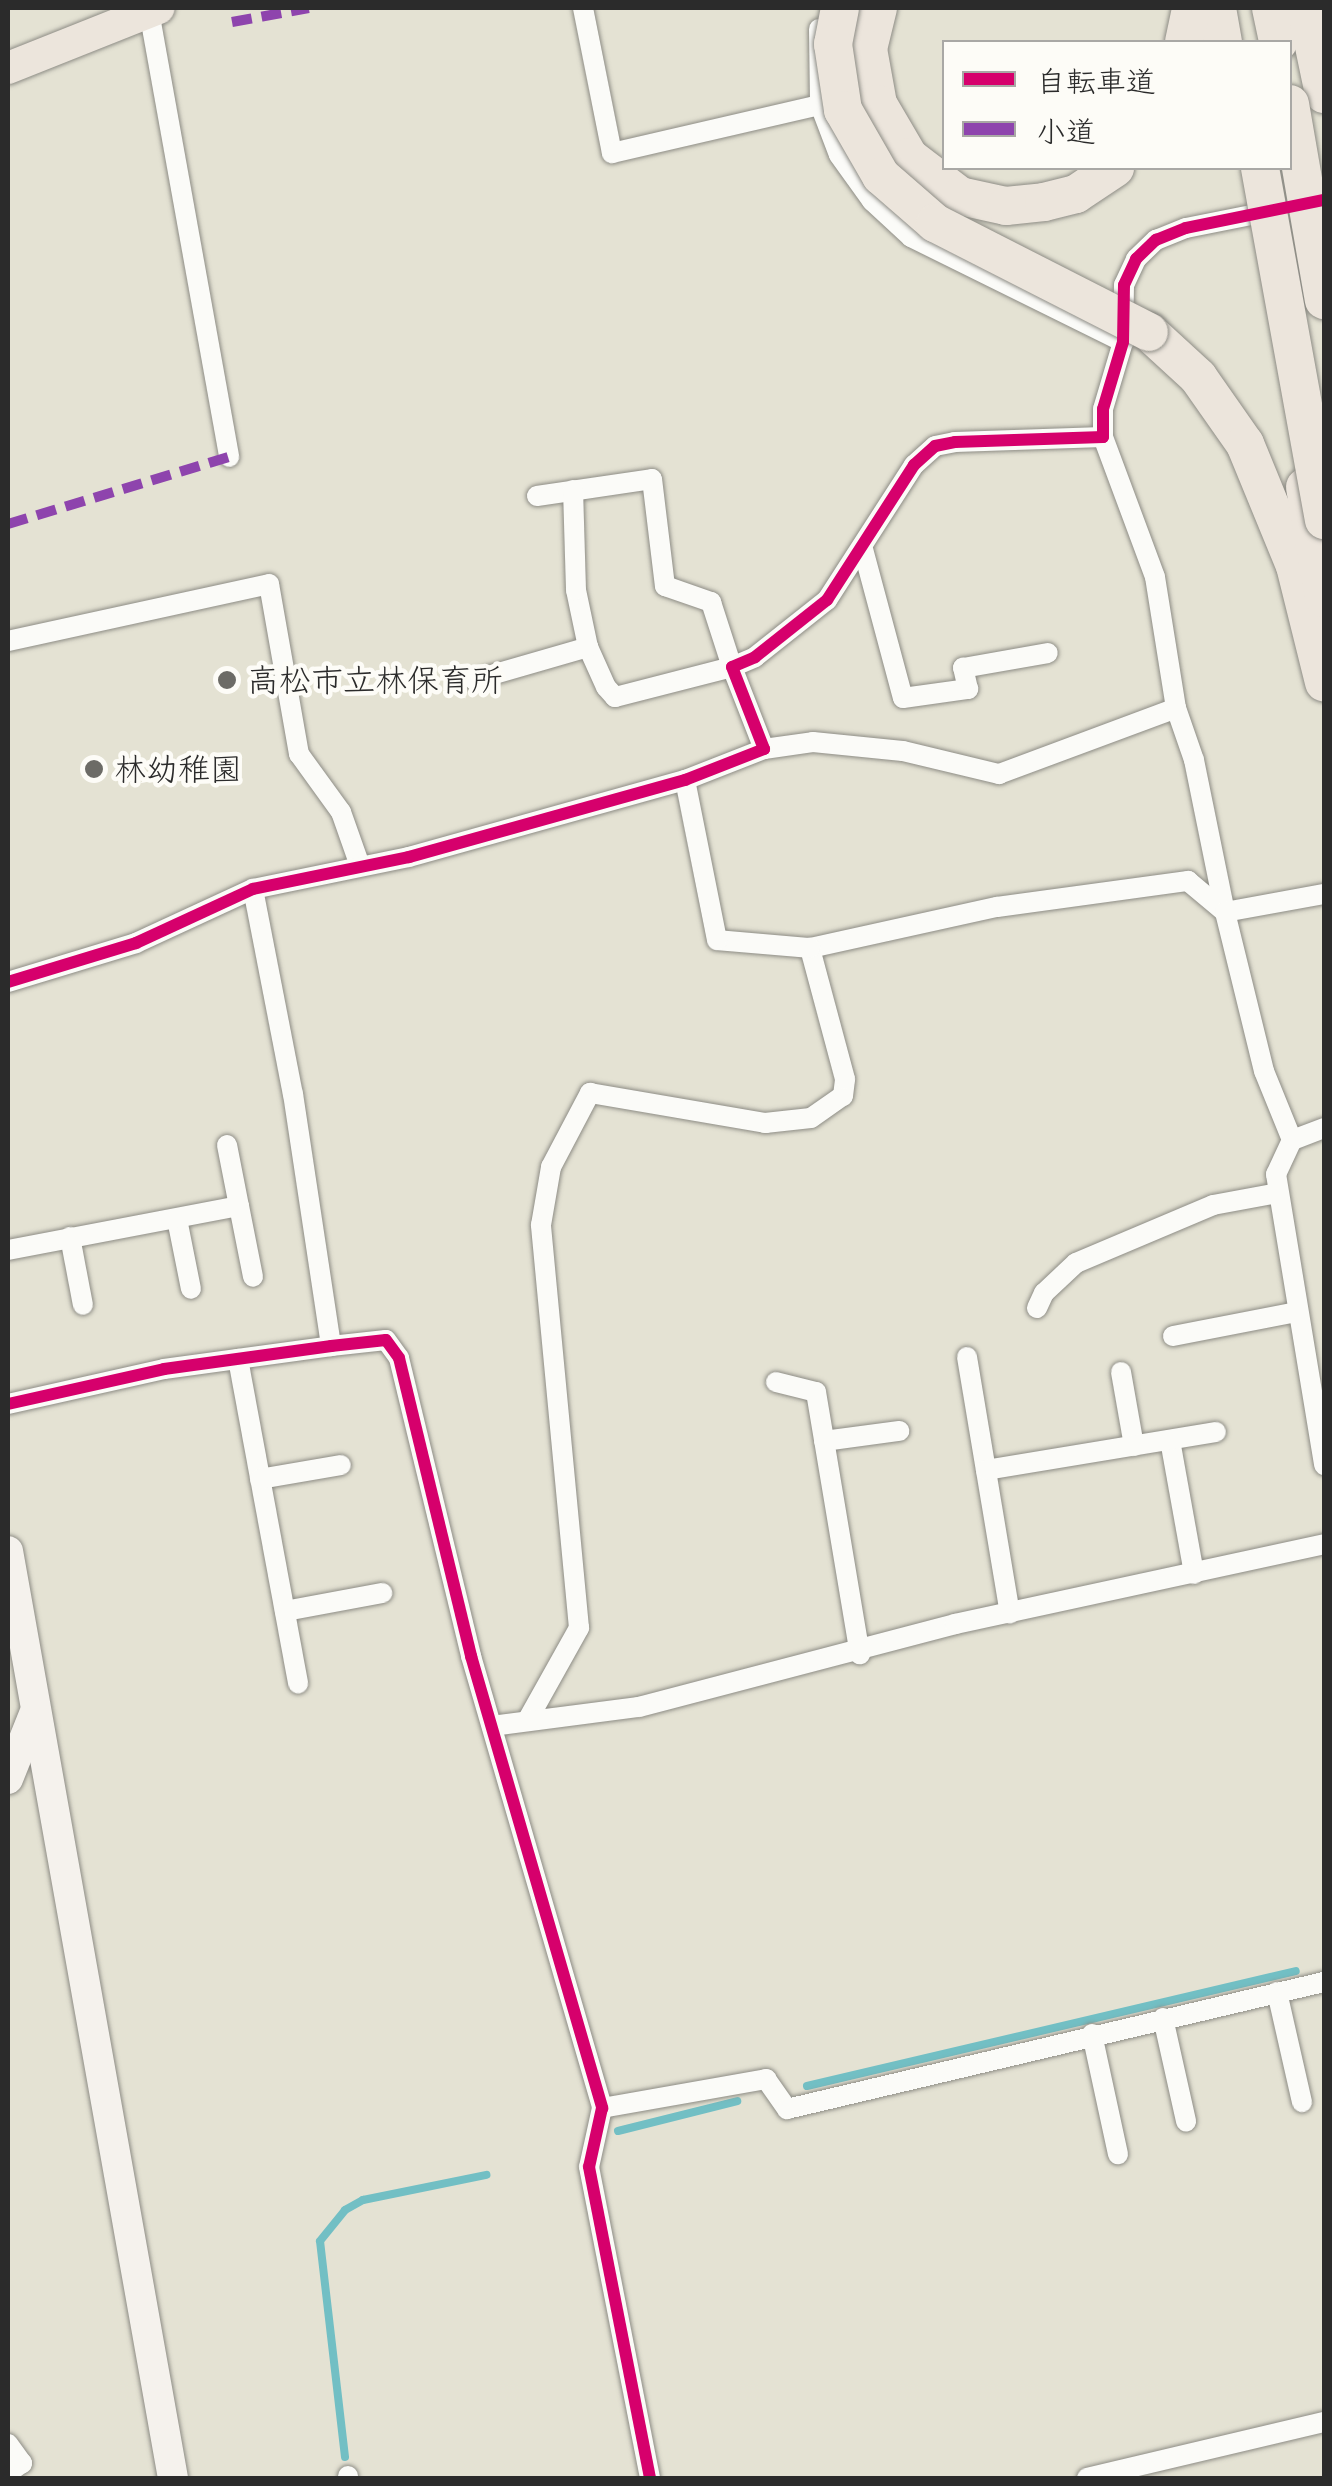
<!DOCTYPE html>
<html>
<head>
<meta charset="utf-8">
<style>
	body { margin:0 }
	#map { position:relative; width:1332px; height:2486px; overflow:hidden; background:#e4e2d3; font-family:Itim,"Klee One",sans-serif }
	div>[style] { position:absolute }
	.stream>* { height:8px; margin:-4px; padding:0 4px; transform-origin:4px; border-radius:4px; background:#72bfc4 }
	.roads { filter:drop-shadow(0 0 2px #8d8c85) drop-shadow(0 0 2px #8d8c85) }
	.street>* { height:20px; margin:-10px; padding:0 10px; transform-origin:10px; border-radius:10px; background:#fbfbf8 }
	.secondary>* { height:30px; margin:-15px; padding:0 15px; transform-origin:15px; border-radius:15px; background:#f5f2ed }
	.primary>* { height:32px; margin:-16px; padding:0 16px; transform-origin:16px; border-radius:16px; background:#ece5dc }
	.highway>* { height:38px; margin:-19px; padding:0 19px; transform-origin:19px; border-radius:19px; background:#ece5dc }
	.bridges { filter:drop-shadow(0 0 2px #8d8c85) drop-shadow(0 0 2px #8d8c85) }
	.highway-bridge>* { height:38px; margin:-19px; padding:0 19px; transform-origin:19px; border-radius:19px; background:#ece5dc }
	.quiet>* { height:10px; margin-top:-5px; transform-origin:0; background:repeating-linear-gradient(90deg,#8e44ad 0 20px,transparent 0 30px) }
	.cycleway>* { height:12px; margin:-6px; padding:0 6px; transform-origin:6px; border-radius:6px; background:#d6006c }
	.dots>* { width:28px; height:28px; translate:-50% -50%; box-sizing:border-box; border:5px solid #fdfcf7; border-radius:50% }
	span { translate:-50% -50%; white-space:nowrap; text-align:center; line-height:1.15; -webkit-text-stroke:9px #fdfcf7; paint-order:stroke }
	.poi-label { font-size:32px; color:#2b2b2b }
	.left { translate:0 -50%; text-align:left }
	.frame { position:absolute; inset:0; border:10px solid #2b2b2b; pointer-events:none }
	.legend { position:absolute; left:942px; top:40px; width:350px; height:130px; box-sizing:border-box; background:#fdfcf7; border:2px solid #a9a8a5; margin:0; padding:12px 18px; list-style:none; font-size:30px; color:#2b2b2b }
	.legend li { display:flex; align-items:center; gap:20px; height:50px }
	.legend b { width:50px; border:2px solid #a9a8a5 }
</style>
</head>
<body>
<div id="map">
	<div class="stream">
		<div style="left:807px;top:2086px;width:502px;rotate:-13.23deg"></div>
		<div style="left:618px;top:2131px;width:123px;rotate:-14.1deg"></div>
		<div style="left:345px;top:2457px;width:217px;rotate:-96.6deg"></div>
		<div style="left:320px;top:2241px;width:40px;rotate:-51deg"></div>
		<div style="left:345px;top:2210px;width:21px;rotate:-29deg"></div>
		<div style="left:363px;top:2200px;width:126px;rotate:-11.5deg"></div>
	</div>
	<div class="roads">
		<div class="street">
			<div style="left:583px;top:8px;width:148px;rotate:78.7deg"></div>
			<div style="left:612px;top:153px;width:213px;rotate:-13deg"></div>
			<div style="left:149px;top:11px;width:453px;rotate:79.8deg"></div>
			<div style="left:819px;top:29px;width:76px;rotate:89.2deg"></div>
			<div style="left:820px;top:105px;width:53px;rotate:69.2deg"></div>
			<div style="left:839px;top:155px;width:57px;rotate:54.3deg"></div>
			<div style="left:872px;top:201px;width:53px;rotate:42.7deg"></div>
			<div style="left:911px;top:237px;width:237px;rotate:26.3deg"></div>
			<div style="left:1103px;top:437px;width:149px;rotate:69.6deg"></div>
			<div style="left:1155px;top:577px;width:133px;rotate:80.9deg"></div>
			<div style="left:1176px;top:708px;width:55px;rotate:70.9deg"></div>
			<div style="left:1194px;top:760px;width:155px;rotate:78.5deg"></div>
			<div style="left:537px;top:496px;width:116px;rotate:-8.4deg"></div>
			<div style="left:652px;top:479px;width:108px;rotate:83.1deg"></div>
			<div style="left:665px;top:586px;width:49px;rotate:19.2deg"></div>
			<div style="left:711px;top:602px;width:68px;rotate:72.1deg"></div>
			<div style="left:732px;top:667px;width:121px;rotate:165.6deg"></div>
			<div style="left:615px;top:697px;width:13px;rotate:-132deg"></div>
			<div style="left:606px;top:687px;width:44px;rotate:-114.2deg"></div>
			<div style="left:588px;top:647px;width:58px;rotate:-101.9deg"></div>
			<div style="left:576px;top:590px;width:100px;rotate:-91.7deg"></div>
			<div style="left:863px;top:549px;width:154px;rotate:75deg"></div>
			<div style="left:903px;top:698px;width:66px;rotate:-7.9deg"></div>
			<div style="left:968px;top:689px;width:22px;rotate:-103deg"></div>
			<div style="left:963px;top:668px;width:86px;rotate:-10deg"></div>
			<div style="left:8px;top:641px;width:267px;rotate:-12.3deg"></div>
			<div style="left:269px;top:584px;width:173px;rotate:80deg"></div>
			<div style="left:299px;top:754px;width:72px;rotate:54.1deg"></div>
			<div style="left:341px;top:812px;width:54px;rotate:70.6deg"></div>
			<div style="left:474px;top:680px;width:119px;rotate:-16.1deg"></div>
			<div style="left:764px;top:749px;width:49px;rotate:-8.1deg"></div>
			<div style="left:813px;top:742px;width:90px;rotate:5.7deg"></div>
			<div style="left:903px;top:751px;width:99px;rotate:13.5deg"></div>
			<div style="left:999px;top:774px;width:189px;rotate:-20.4deg"></div>
			<div style="left:253px;top:889px;width:209px;rotate:79deg"></div>
			<div style="left:293px;top:1094px;width:255px;rotate:81.4deg"></div>
			<div style="left:810px;top:948px;width:191px;rotate:-12.4deg"></div>
			<div style="left:997px;top:907px;width:193px;rotate:-7.8deg"></div>
			<div style="left:1188px;top:881px;width:48px;rotate:40deg"></div>
			<div style="left:8px;top:982px;width:134px;rotate:-16.9deg"></div>
			<div style="left:136px;top:943px;width:129px;rotate:-24.8deg"></div>
			<div style="left:253px;top:889px;width:159px;rotate:-11.6deg"></div>
			<div style="left:409px;top:857px;width:287px;rotate:-15.6deg"></div>
			<div style="left:685px;top:780px;width:85px;rotate:-21.4deg"></div>
			<div style="left:764px;top:749px;width:88px;rotate:-111.3deg"></div>
			<div style="left:732px;top:667px;width:25px;rotate:-23deg"></div>
			<div style="left:755px;top:657px;width:92px;rotate:-38.4deg"></div>
			<div style="left:827px;top:600px;width:161px;rotate:-57.2deg"></div>
			<div style="left:914px;top:465px;width:28px;rotate:-42deg"></div>
			<div style="left:935px;top:446px;width:20px;rotate:-11deg"></div>
			<div style="left:955px;top:442px;width:148px;rotate:-1.9deg"></div>
			<div style="left:1103px;top:437px;width:28px;rotate:-90deg"></div>
			<div style="left:1103px;top:409px;width:70px;rotate:-73.4deg"></div>
			<div style="left:1123px;top:342px;width:57px;rotate:-89deg"></div>
			<div style="left:1124px;top:285px;width:29px;rotate:-65deg"></div>
			<div style="left:1136px;top:259px;width:28px;rotate:-44deg"></div>
			<div style="left:1156px;top:240px;width:32px;rotate:-22deg"></div>
			<div style="left:1186px;top:228px;width:133px;rotate:-11.3deg"></div>
			<div style="left:1324px;top:1128px;width:34px;rotate:159deg"></div>
			<div style="left:1292px;top:1140px;width:38px;rotate:115deg"></div>
			<div style="left:1276px;top:1174px;width:295px;rotate:80.6deg"></div>
			<div style="left:1292px;top:1140px;width:74px;rotate:-112.1deg"></div>
			<div style="left:1264px;top:1071px;width:164px;rotate:-103.8deg"></div>
			<div style="left:1225px;top:912px;width:101px;rotate:-10.3deg"></div>
			<div style="left:227px;top:1145px;width:62px;rotate:78.9deg"></div>
			<div style="left:177px;top:1219px;width:71px;rotate:78.7deg"></div>
			<div style="left:70px;top:1237px;width:69px;rotate:79.2deg"></div>
			<div style="left:8px;top:1250px;width:235px;rotate:-10.8deg"></div>
			<div style="left:239px;top:1206px;width:72px;rotate:78.8deg"></div>
			<div style="left:1037px;top:1308px;width:17px;rotate:-65deg"></div>
			<div style="left:1044px;top:1293px;width:44px;rotate:-43.2deg"></div>
			<div style="left:1076px;top:1263px;width:149px;rotate:-22.9deg"></div>
			<div style="left:1213px;top:1205px;width:66px;rotate:-10.5deg"></div>
			<div style="left:1173px;top:1336px;width:126px;rotate:-11deg"></div>
			<div style="left:967px;top:1357px;width:260px;rotate:80.5deg"></div>
			<div style="left:238px;top:1359px;width:330px;rotate:79.5deg"></div>
			<div style="left:1121px;top:1372px;width:75px;rotate:80deg"></div>
			<div style="left:776px;top:1382px;width:41px;rotate:14deg"></div>
			<div style="left:816px;top:1392px;width:266px;rotate:80.5deg"></div>
			<div style="left:8px;top:1404px;width:160px;rotate:-12.6deg"></div>
			<div style="left:164px;top:1369px;width:169px;rotate:-7.8deg"></div>
			<div style="left:331px;top:1346px;width:55px;rotate:-6.2deg"></div>
			<div style="left:386px;top:1340px;width:22px;rotate:54deg"></div>
			<div style="left:399px;top:1358px;width:307px;rotate:76.4deg"></div>
			<div style="left:471px;top:1656px;width:471px;rotate:73.8deg"></div>
			<div style="left:602px;top:2108px;width:60px;rotate:102.4deg"></div>
			<div style="left:589px;top:2167px;width:317px;rotate:78.9deg"></div>
			<div style="left:1170px;top:1440px;width:136px;rotate:79.8deg"></div>
			<div style="left:824px;top:1441px;width:76px;rotate:-7.6deg"></div>
			<div style="left:986px;top:1470px;width:233px;rotate:-9.4deg"></div>
			<div style="left:260px;top:1479px;width:82px;rotate:-9.8deg"></div>
			<div style="left:285px;top:1611px;width:99px;rotate:-10.5deg"></div>
			<div style="left:527px;top:1721px;width:107px;rotate:-60.8deg"></div>
			<div style="left:579px;top:1628px;width:405px;rotate:-95.4deg"></div>
			<div style="left:541px;top:1225px;width:59px;rotate:-80.2deg"></div>
			<div style="left:551px;top:1167px;width:84px;rotate:-62.2deg"></div>
			<div style="left:590px;top:1093px;width:178px;rotate:9.7deg"></div>
			<div style="left:765px;top:1123px;width:46px;rotate:-6.2deg"></div>
			<div style="left:811px;top:1118px;width:39px;rotate:-35deg"></div>
			<div style="left:843px;top:1096px;width:17px;rotate:-83deg"></div>
			<div style="left:845px;top:1079px;width:136px;rotate:-105deg"></div>
			<div style="left:810px;top:948px;width:93px;rotate:-175.1deg"></div>
			<div style="left:717px;top:940px;width:163px;rotate:-101.3deg"></div>
			<div style="left:492px;top:1726px;width:148px;rotate:-7.4deg"></div>
			<div style="left:639px;top:1707px;width:327px;rotate:-14.7deg"></div>
			<div style="left:955px;top:1624px;width:378px;rotate:-12.2deg"></div>
			<div style="left:1277px;top:1992px;width:113px;rotate:77.2deg"></div>
			<div style="left:1163px;top:2018px;width:106px;rotate:77.4deg"></div>
			<div style="left:1092px;top:2034px;width:123px;rotate:77.8deg"></div>
			<div style="left:602px;top:2108px;width:167px;rotate:-10deg"></div>
			<div style="left:766px;top:2079px;width:37px;rotate:55deg"></div>
			<div style="left:787px;top:2109px;width:552px;rotate:-13.31deg"></div>
			<div style="left:8px;top:2444px;width:24px;rotate:54deg"></div>
			<div style="left:22px;top:2463px;width:17px;rotate:144deg"></div>
			<div style="left:348px;top:2476px;width:2px;rotate:90deg"></div>
			<div style="left:1087px;top:2478px;width:244px;rotate:-13.3deg"></div>
		</div>
		<div class="secondary">
			<div style="left:8px;top:1551px;width:942px;rotate:79.91deg"></div>
			<div style="left:8px;top:1779px;width:70px;rotate:-68.2deg"></div>
		</div>
		<div class="primary">
			<div style="left:8px;top:68px;width:162px;rotate:-21.7deg"></div>
		</div>
		<div class="highway">
			<div style="left:878px;top:8px;width:42px;rotate:103.7deg"></div>
			<div style="left:868px;top:49px;width:56px;rotate:79.7deg"></div>
			<div style="left:878px;top:104px;width:61px;rotate:59.7deg"></div>
			<div style="left:909px;top:157px;width:64px;rotate:37.4deg"></div>
			<div style="left:960px;top:196px;width:47px;rotate:12.3deg"></div>
			<div style="left:1006px;top:206px;width:38px;rotate:-6deg"></div>
			<div style="left:1044px;top:202px;width:33px;rotate:-14deg"></div>
			<div style="left:1076px;top:194px;width:47px;rotate:-33.7deg"></div>
			<div style="left:1217px;top:8px;width:35px;rotate:80deg"></div>
			<div style="left:1271px;top:8px;width:35px;rotate:78deg"></div>
			<div style="left:1306px;top:8px;width:88px;rotate:78.2deg"></div>
			<div style="left:1184px;top:42px;width:35px;rotate:-78deg"></div>
			<div style="left:1149px;top:332px;width:67px;rotate:42.6deg"></div>
			<div style="left:1198px;top:377px;width:82px;rotate:55deg"></div>
			<div style="left:1245px;top:444px;width:132px;rotate:67.7deg"></div>
			<div style="left:1295px;top:566px;width:120px;rotate:76deg"></div>
			<div style="left:1305px;top:487px;width:113px;rotate:80.3deg"></div>
		</div>
	</div>
	<div class="bridges">
		<div class="highway-bridge">
			<div style="left:840px;top:8px;width:37px;rotate:101deg"></div>
			<div style="left:833px;top:44px;width:67px;rotate:81.4deg"></div>
			<div style="left:843px;top:110px;width:76px;rotate:60.1deg"></div>
			<div style="left:881px;top:176px;width:72px;rotate:41deg"></div>
			<div style="left:935px;top:223px;width:240px;rotate:27deg"></div>
			<div style="left:1290px;top:104px;width:199px;rotate:80.2deg"></div>
			<div style="left:1260px;top:168px;width:358px;rotate:79.7deg"></div>
		</div>
	</div>
	<div class="quiet">
		<div style="left:232px;top:22px;width:78px;rotate:-10.3deg"></div>
		<div style="left:8px;top:524px;width:231px;rotate:-16.9deg"></div>
	</div>
	<div class="cycleway">
		<div style="left:8px;top:982px;width:134px;rotate:-16.9deg"></div>
		<div style="left:136px;top:943px;width:129px;rotate:-24.8deg"></div>
		<div style="left:253px;top:889px;width:159px;rotate:-11.6deg"></div>
		<div style="left:409px;top:857px;width:287px;rotate:-15.6deg"></div>
		<div style="left:685px;top:780px;width:85px;rotate:-21.4deg"></div>
		<div style="left:764px;top:749px;width:88px;rotate:-111.3deg"></div>
		<div style="left:732px;top:667px;width:25px;rotate:-23deg"></div>
		<div style="left:755px;top:657px;width:92px;rotate:-38.4deg"></div>
		<div style="left:827px;top:600px;width:161px;rotate:-57.2deg"></div>
		<div style="left:914px;top:465px;width:28px;rotate:-42deg"></div>
		<div style="left:935px;top:446px;width:20px;rotate:-11deg"></div>
		<div style="left:955px;top:442px;width:148px;rotate:-1.9deg"></div>
		<div style="left:1103px;top:437px;width:28px;rotate:-90deg"></div>
		<div style="left:1103px;top:409px;width:70px;rotate:-73.4deg"></div>
		<div style="left:1123px;top:342px;width:57px;rotate:-89deg"></div>
		<div style="left:1124px;top:285px;width:29px;rotate:-65deg"></div>
		<div style="left:1136px;top:259px;width:28px;rotate:-44deg"></div>
		<div style="left:1156px;top:240px;width:32px;rotate:-22deg"></div>
		<div style="left:1186px;top:228px;width:141px;rotate:-11.5deg"></div>
		<div style="left:8px;top:1404px;width:160px;rotate:-12.6deg"></div>
		<div style="left:164px;top:1369px;width:169px;rotate:-7.8deg"></div>
		<div style="left:331px;top:1346px;width:55px;rotate:-6.2deg"></div>
		<div style="left:386px;top:1340px;width:22px;rotate:54deg"></div>
		<div style="left:399px;top:1358px;width:307px;rotate:76.4deg"></div>
		<div style="left:471px;top:1656px;width:471px;rotate:73.8deg"></div>
		<div style="left:602px;top:2108px;width:60px;rotate:102.4deg"></div>
		<div style="left:589px;top:2167px;width:317px;rotate:78.9deg"></div>
	</div>
	<div class="dots">
		<div style="left:227px;top:680px;background:#6c6b66"></div>
		<div style="left:94px;top:769px;background:#6c6b66"></div>
	</div>
	<div class="poi-label">
		<span class="left" style="left:247px;top:680px">高松市立林保育所</span>
		<span class="left" style="left:114px;top:769px">林幼稚園</span>
	</div>
	<div class="frame"></div>
	<ul class="legend">
	<li><b style="height:12px;background:#d6006c"></b>自転車道</li>
	<li><b style="height:12px;background:#8e44ad"></b>小道</li>
	</ul>
</div>
</body>
</html>
